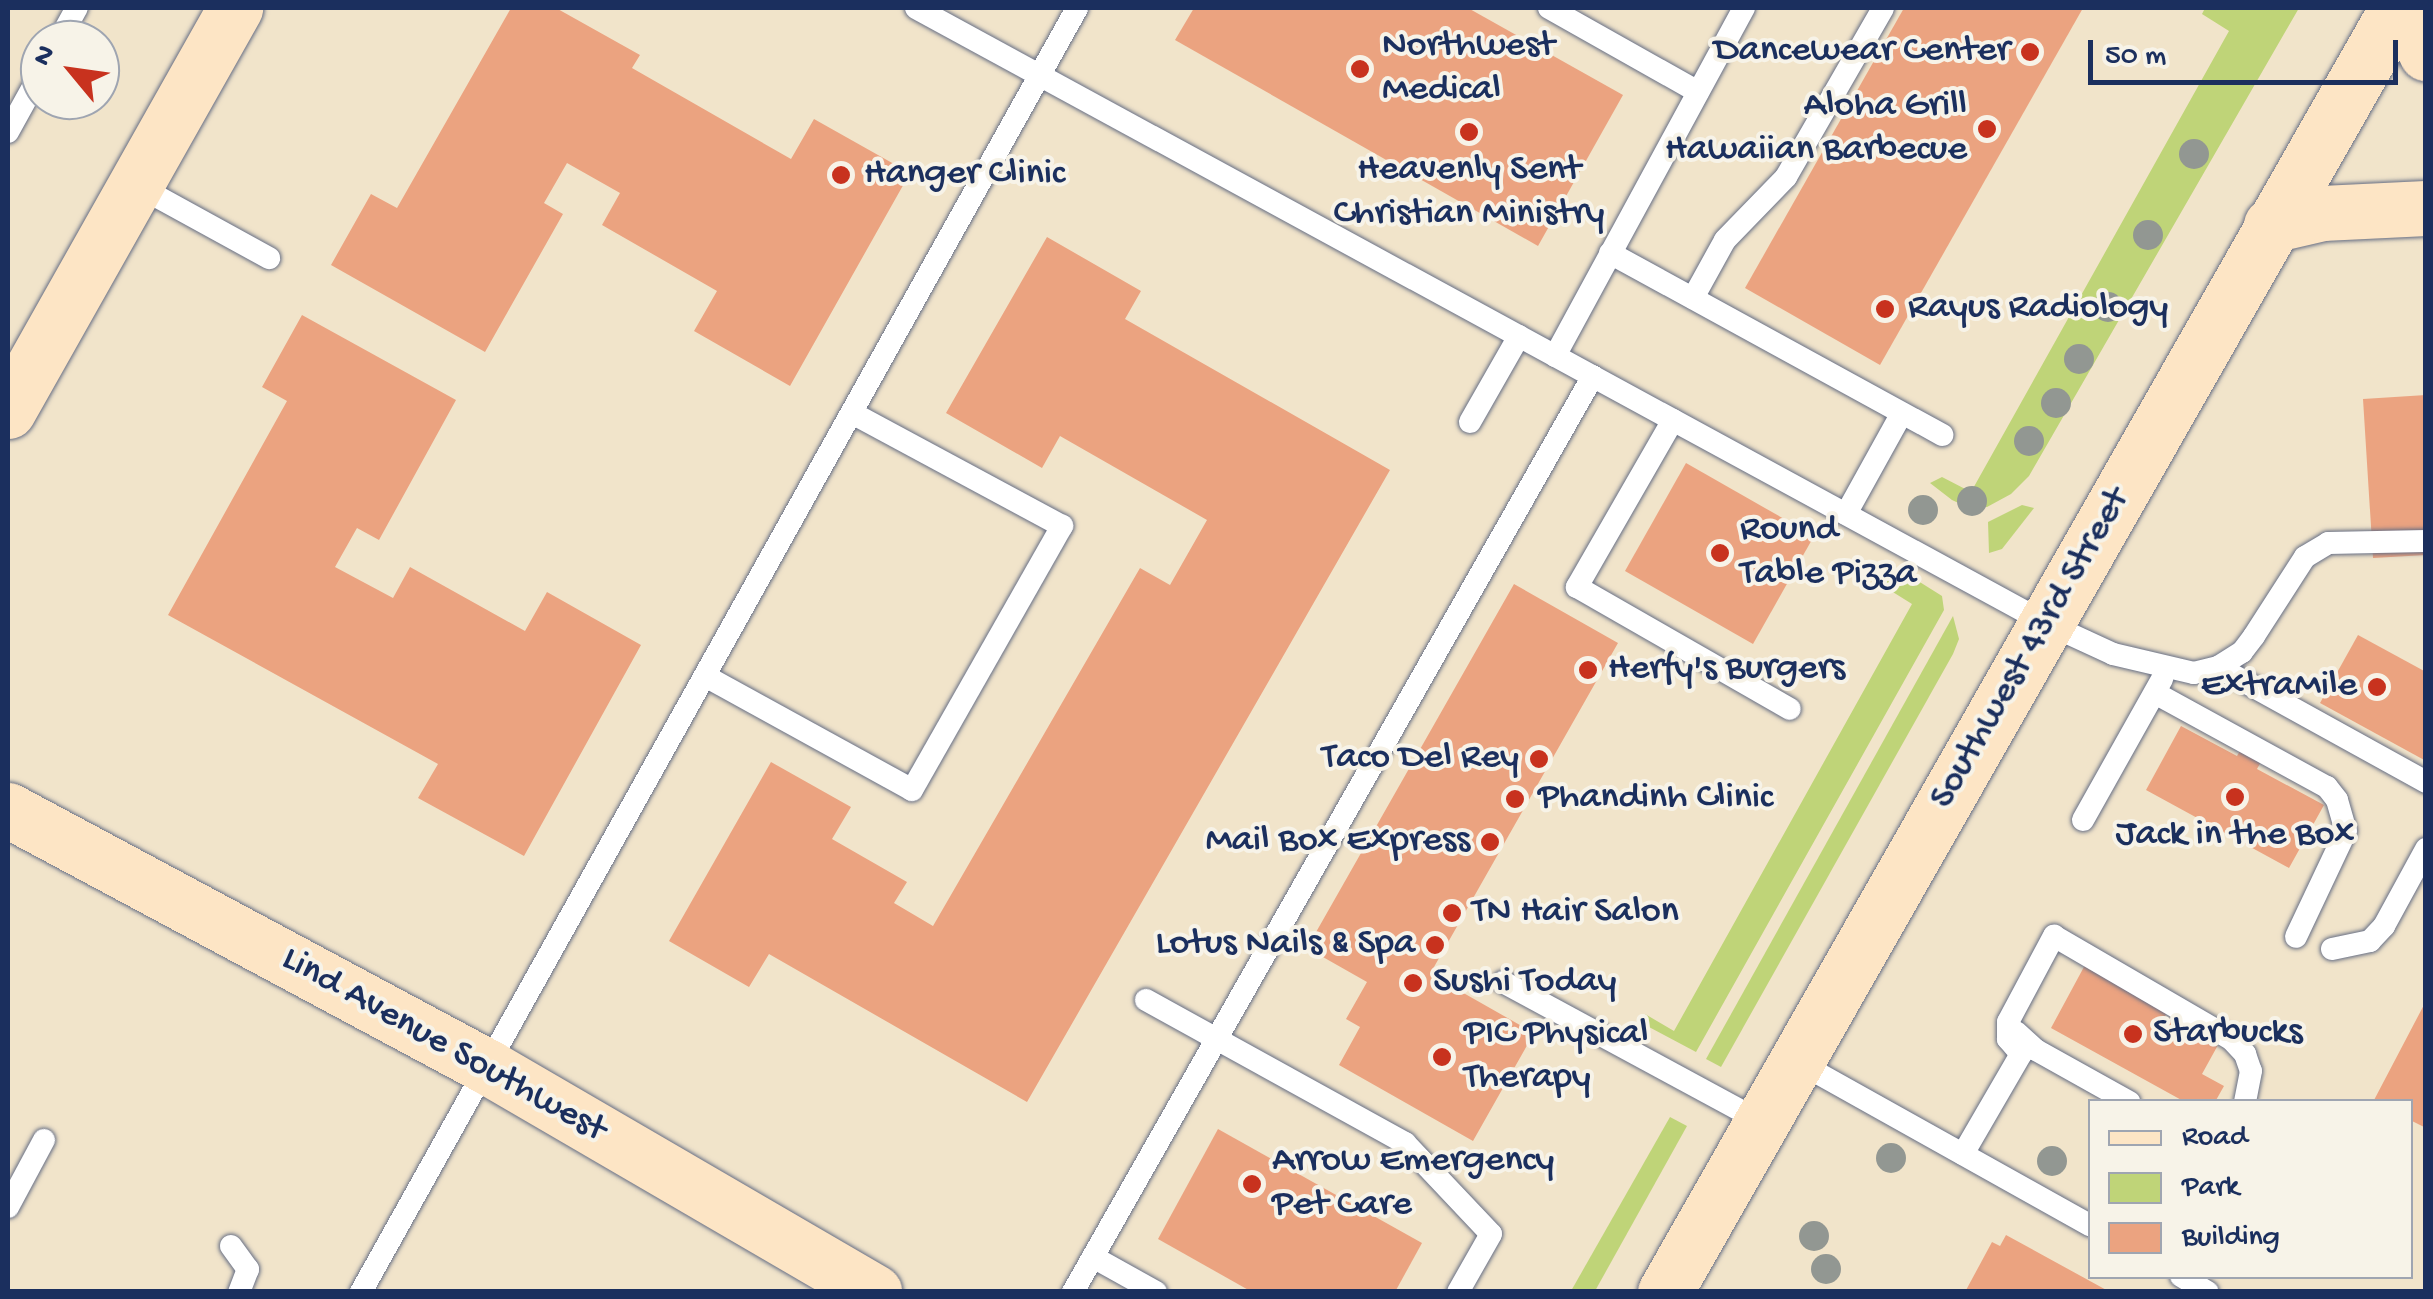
<!DOCTYPE html>
<html>
<head>
<meta charset="utf-8">
<style>
	body { margin:0 }
	#map { position:relative; width:2433px; height:1299px; overflow:hidden; background:#f1e4ca; font-family:"Gochi Hand",sans-serif }
	div>[style] { position:absolute }
	.green>* { inset:0; background:#bfd478 }
	.building>* { inset:0; background:#eba380 }
	.roads { filter:drop-shadow(0 0 2px #666e84) drop-shadow(0 0 2px #666e84) }
	.service>* { height:22px; margin:-11px; padding:0 11px; transform-origin:11px; border-radius:11px; background:#fff }
	.secondary>* { height:55px; margin:-27.5px; padding:0 27.5px; transform-origin:27.5px; border-radius:27.5px; background:#fde5c5 }
	.trees>* { width:30px; height:30px; margin:-15px; border-radius:50%; background:#929792 }
	.dots>* { width:28px; height:28px; translate:-50% -50%; box-sizing:border-box; border:5px solid #f7f3e8; border-radius:50% }
	span { translate:-50% -50%; white-space:nowrap; text-align:center; line-height:1.15; -webkit-text-stroke:8px #f7f3e8; paint-order:stroke }
	.poi-label { font-size:38px; color:#1b2f5e }
	.left { translate:0 -50%; text-align:left }
	.right { translate:-100% -50%; text-align:right }
	.street-label { font-size:38px; color:#1b2f5e }
	.frame { position:absolute; inset:0; border:10px solid #1b2f5e; pointer-events:none }
	.legend { position:absolute; left:2088px; top:1099px; width:325px; height:180px; box-sizing:border-box; background:#f7f3e8; border:2px solid #9fa5b1; margin:0; padding:12px 18px; list-style:none; font-size:30px; color:#1b2f5e }
	.legend li { display:flex; align-items:center; gap:20px; height:50px }
	.legend b { width:50px; border:2px solid #9fa5b1 }
	.north { position:absolute; left:20px; top:20px; width:100px; height:100px; box-sizing:border-box; background:#f7f3e8; border:2px solid #9fa5b1; border-radius:50%; rotate:299deg; font-size:28px; font-weight:700; line-height:40px; text-align:center; color:#1b2f5e }
	.north::after { content:''; display:block; margin:auto; width:35px; height:45px; background:#c8321e; clip-path:polygon(50% 0,100% 100%,50% 72%,0 100%) }
	.scale { position:absolute; left:2088px; top:40px; width:310px; height:45px; box-sizing:border-box; border:5px solid #1b2f5e; border-top:0; padding-left:12px; font-size:30px; line-height:35px; white-space:nowrap; color:#1b2f5e; -webkit-text-stroke:8px #f7f3e8; paint-order:stroke }
</style>
</head>
<body>
<div id="map">
	<div class="green">
		<div style="clip-path:polygon(2205px 8px,2299px 8px,2029px 476px,2011px 494px,1987px 507px,1967px 507px,1952px 500px,1930px 483px,1942px 477px,1971px 492px,2229px 31px,2202px 14px)"></div>
		<div style="clip-path:polygon(2022px 505px,2034px 508px,2002px 549px,1989px 553px,1988px 522px)"></div>
		<div style="clip-path:polygon(1907px 574px,1942px 596px,1944px 610px,1696px 1052px,1649px 1027px,1645px 1014px,1674px 1031px,1912px 604px,1880px 584px)"></div>
		<div style="clip-path:polygon(1953px 616px,1959px 639px,1953px 654px,1721px 1067px,1706px 1059px)"></div>
		<div style="clip-path:polygon(1670px 1117px,1687px 1126px,1595px 1291px,1571px 1291px)"></div>
	</div>
	<div class="building">
		<div style="clip-path:polygon(511px 8px,556px 8px,640px 55px,632px 68px,791px 159px,814px 119px,910px 173px,790px 386px,694px 331px,717px 291px,602px 225px,620px 193px,567px 163px,544px 203px,563px 214px,485px 352px,331px 265px,371px 194px,397px 208px)"></div>
		<div style="clip-path:polygon(1194px 8px,1468px 8px,1623px 95px,1538px 246px,1175px 40px)"></div>
		<div style="clip-path:polygon(1904px 8px,2083px 8px,1880px 365px,1745px 288px)"></div>
		<div style="clip-path:polygon(1047px 237px,1141px 291px,1125px 319px,1390px 470px,1027px 1102px,769px 954px,749px 987px,669px 941px,771px 762px,851px 807px,832px 839px,907px 882px,894px 903px,933px 926px,1140px 568px,1170px 585px,1207px 520px,1060px 436px,1042px 468px,946px 413px)"></div>
		<div style="clip-path:polygon(302px 315px,456px 400px,379px 540px,357px 528px,335px 567px,393px 598px,410px 567px,525px 631px,547px 592px,641px 645px,524px 856px,418px 798px,438px 764px,168px 615px,287px 401px,262px 387px)"></div>
		<div style="clip-path:polygon(2426px 395px,2426px 555px,2373px 558px,2363px 399px)"></div>
		<div style="clip-path:polygon(1686px 463px,1814px 536px,1753px 644px,1625px 571px)"></div>
		<div style="clip-path:polygon(1514px 584px,1618px 643px,1430px 974px,1534px 1033px,1473px 1141px,1339px 1065px,1360px 1027px,1346px 1019px,1367px 982px,1307px 948px)"></div>
		<div style="clip-path:polygon(2358px 635px,2426px 672px,2426px 761px,2320px 703px)"></div>
		<div style="clip-path:polygon(2181px 726px,2237px 756px,2241px 749px,2262px 760px,2257px 769px,2324px 805px,2289px 868px,2146px 790px)"></div>
		<div style="clip-path:polygon(2085px 965px,2168px 1010px,2165px 1016px,2192px 1031px,2196px 1024px,2206px 1030px,2203px 1037px,2218px 1045px,2202px 1074px,2224px 1086px,2215px 1102px,2185px 1102px,2051px 1028px)"></div>
		<div style="clip-path:polygon(2426px 1001px,2426px 1128px,2410px 1120px,2410px 1102px,2373px 1102px)"></div>
		<div style="clip-path:polygon(1218px 1129px,1422px 1243px,1395px 1292px,1252px 1292px,1158px 1239px)"></div>
		<div style="clip-path:polygon(2006px 1235px,2110px 1292px,1965px 1292px,1992px 1242px,2000px 1246px)"></div>
	</div>
	<div class="roads">
		<div class="service">
			<div style="left:916px;top:8px;width:1287px;rotate:28.56deg"></div>
			<div style="left:2046px;top:623px;width:74px;rotate:24.8deg"></div>
			<div style="left:2113px;top:654px;width:83px;rotate:13.2deg"></div>
			<div style="left:2194px;top:673px;width:25px;rotate:-14deg"></div>
			<div style="left:2218px;top:667px;width:28px;rotate:-32deg"></div>
			<div style="left:2242px;top:652px;width:20px;rotate:-53deg"></div>
			<div style="left:2254px;top:636px;width:94px;rotate:-57.2deg"></div>
			<div style="left:2305px;top:557px;width:27px;rotate:-31deg"></div>
			<div style="left:2328px;top:543px;width:98px;rotate:-1.2deg"></div>
			<div style="left:1549px;top:8px;width:171px;rotate:29.4deg"></div>
			<div style="left:59px;top:40px;width:37px;rotate:-61deg"></div>
			<div style="left:8px;top:132px;width:66px;rotate:-61.1deg"></div>
			<div style="left:136px;top:185px;width:152px;rotate:28.8deg"></div>
			<div style="left:1610px;top:253px;width:379px;rotate:28.7deg"></div>
			<div style="left:1693px;top:298px;width:66px;rotate:-61.1deg"></div>
			<div style="left:1725px;top:240px;width:88px;rotate:-45.9deg"></div>
			<div style="left:1786px;top:177px;width:195px;rotate:-60.1deg"></div>
			<div style="left:1555px;top:356px;width:396px;rotate:-61.5deg"></div>
			<div style="left:1673px;top:420px;width:193px;rotate:119.9deg"></div>
			<div style="left:1577px;top:587px;width:245px;rotate:29.8deg"></div>
			<div style="left:1470px;top:422px;width:99px;rotate:-60.3deg"></div>
			<div style="left:1846px;top:514px;width:115px;rotate:-61deg"></div>
			<div style="left:2218px;top:667px;width:238px;rotate:28.9deg"></div>
			<div style="left:705px;top:676px;width:236px;rotate:28.8deg"></div>
			<div style="left:912px;top:790px;width:304px;rotate:-60.4deg"></div>
			<div style="left:1062px;top:526px;width:238px;rotate:-151.7deg"></div>
			<div style="left:2155px;top:693px;width:196px;rotate:28.7deg"></div>
			<div style="left:2327px;top:787px;width:16px;rotate:52deg"></div>
			<div style="left:2337px;top:800px;width:32px;rotate:74deg"></div>
			<div style="left:2346px;top:831px;width:117px;rotate:115.3deg"></div>
			<div style="left:2083px;top:820px;width:162px;rotate:-60.7deg"></div>
			<div style="left:2332px;top:949px;width:39px;rotate:-12deg"></div>
			<div style="left:2370px;top:941px;width:21px;rotate:-47deg"></div>
			<div style="left:2384px;top:926px;width:88px;rotate:-61.4deg"></div>
			<div style="left:1503px;top:982px;width:294px;rotate:28.4deg"></div>
			<div style="left:1146px;top:1000px;width:296px;rotate:28.9deg"></div>
			<div style="left:1405px;top:1143px;width:125px;rotate:46.6deg"></div>
			<div style="left:1491px;top:1234px;width:67px;rotate:119.6deg"></div>
			<div style="left:2016px;top:1032px;width:27px;rotate:42deg"></div>
			<div style="left:2036px;top:1050px;width:107px;rotate:29.2deg"></div>
			<div style="left:1796px;top:1061px;width:337px;rotate:29.2deg"></div>
			<div style="left:1963px;top:1154px;width:116px;rotate:-59.9deg"></div>
			<div style="left:2021px;top:1054px;width:20px;rotate:-131deg"></div>
			<div style="left:2008px;top:1039px;width:17px;rotate:-90deg"></div>
			<div style="left:2008px;top:1022px;width:98px;rotate:-61.9deg"></div>
			<div style="left:2054px;top:936px;width:205px;rotate:30.2deg"></div>
			<div style="left:2231px;top:1039px;width:21px;rotate:47deg"></div>
			<div style="left:2245px;top:1054px;width:18px;rotate:71deg"></div>
			<div style="left:2251px;top:1071px;width:32px;rotate:101deg"></div>
			<div style="left:8px;top:1207px;width:76px;rotate:-61.8deg"></div>
			<div style="left:231px;top:1246px;width:29px;rotate:54deg"></div>
			<div style="left:248px;top:1269px;width:25px;rotate:111deg"></div>
			<div style="left:1093px;top:1257px;width:72px;rotate:29.1deg"></div>
			<div style="left:2181px;top:1276px;width:31px;rotate:31deg"></div>
			<div style="left:361px;top:1292px;width:1470px;rotate:-60.85deg"></div>
			<div style="left:1073px;top:1292px;width:1053px;rotate:-60.42deg"></div>
		</div>
		<div class="secondary">
			<div style="left:2405px;top:8px;width:50px;rotate:65deg"></div>
			<div style="left:2271px;top:225px;width:52px;rotate:-13.2deg"></div>
			<div style="left:2322px;top:213px;width:104px;rotate:-2.8deg"></div>
			<div style="left:8px;top:411px;width:463px;rotate:-60.6deg"></div>
			<div style="left:8px;top:810px;width:544px;rotate:28.17deg"></div>
			<div style="left:488px;top:1067px;width:447px;rotate:30.2deg"></div>
			<div style="left:1665px;top:1292px;width:1478px;rotate:-60.31deg"></div>
		</div>
	</div>
	<div class="trees">
		<div style="left:2194px;top:154px"></div>
		<div style="left:2148px;top:235px"></div>
		<div style="left:2108px;top:307px"></div>
		<div style="left:2079px;top:359px"></div>
		<div style="left:2056px;top:403px"></div>
		<div style="left:2029px;top:441px"></div>
		<div style="left:1972px;top:501px"></div>
		<div style="left:1923px;top:510px"></div>
		<div style="left:1891px;top:1158px"></div>
		<div style="left:2052px;top:1161px"></div>
		<div style="left:1814px;top:1236px"></div>
		<div style="left:1826px;top:1269px"></div>
	</div>
	<div class="dots">
		<div style="left:2030px;top:52px;background:#c8321e"></div>
		<div style="left:1360px;top:69px;background:#c8321e"></div>
		<div style="left:1987px;top:129px;background:#c8321e"></div>
		<div style="left:1469px;top:132px;background:#c8321e"></div>
		<div style="left:841px;top:175px;background:#c8321e"></div>
		<div style="left:1885px;top:309px;background:#c8321e"></div>
		<div style="left:1720px;top:553px;background:#c8321e"></div>
		<div style="left:1588px;top:670px;background:#c8321e"></div>
		<div style="left:2377px;top:687px;background:#c8321e"></div>
		<div style="left:1539px;top:759px;background:#c8321e"></div>
		<div style="left:2235px;top:797px;background:#c8321e"></div>
		<div style="left:1515px;top:799px;background:#c8321e"></div>
		<div style="left:1490px;top:842px;background:#c8321e"></div>
		<div style="left:1452px;top:913px;background:#c8321e"></div>
		<div style="left:1435px;top:945px;background:#c8321e"></div>
		<div style="left:1413px;top:983px;background:#c8321e"></div>
		<div style="left:2133px;top:1034px;background:#c8321e"></div>
		<div style="left:1442px;top:1057px;background:#c8321e"></div>
		<div style="left:1252px;top:1184px;background:#c8321e"></div>
	</div>
	<div class="poi-label">
		<span class="left" style="left:1382px;top:69px">Northwest<br>Medical</span>
		<span class="right" style="left:2010px;top:52px">Dancewear Center</span>
		<span class="right" style="left:1967px;top:129px">Aloha Grill<br>Hawaiian Barbecue</span>
		<span style="left:1469px;top:193px">Heavenly Sent<br>Christian Ministry</span>
		<span class="left" style="left:864px;top:175px">Hanger Clinic</span>
		<span class="left" style="left:1908px;top:309px">Rayus Radiology</span>
		<span class="left" style="left:1740px;top:553px">Round<br>Table Pizza</span>
		<span class="left" style="left:1608px;top:670px">Herfy's Burgers</span>
		<span class="right" style="left:2357px;top:687px">ExtraMile</span>
		<span class="right" style="left:1519px;top:759px">Taco Del Rey</span>
		<span class="left" style="left:1538px;top:799px">Phandinh Clinic</span>
		<span style="left:2235px;top:836px">Jack in the Box</span>
		<span class="right" style="left:1470px;top:842px">Mail Box Express</span>
		<span class="left" style="left:1472px;top:913px">TN Hair Salon</span>
		<span class="right" style="left:1415px;top:945px">Lotus Nails &amp; Spa</span>
		<span class="left" style="left:1433px;top:983px">Sushi Today</span>
		<span class="left" style="left:2153px;top:1034px">Starbucks</span>
		<span class="left" style="left:1464px;top:1057px">PIC Physical<br>Therapy</span>
		<span class="left" style="left:1272px;top:1184px">Arrow Emergency<br>Pet Care</span>
	</div>
	<div class="street-label">
		<span style="left:2031px;top:649px;rotate:-60deg">Southwest 43rd Street</span>
		<span style="left:443px;top:1046px;rotate:29deg">Lind Avenue Southwest</span>
	</div>
	<div class="frame"></div>
	<ul class="legend">
	<li><b style="height:12px;background:#fde5c5"></b>Road</li>
	<li><b style="height:28px;background:#bfd478"></b>Park</li>
	<li><b style="height:28px;background:#eba380"></b>Building</li>
	</ul>
	<div class="north">N</div>
	<div class="scale">50 m</div>
</div>
</body>
</html>
